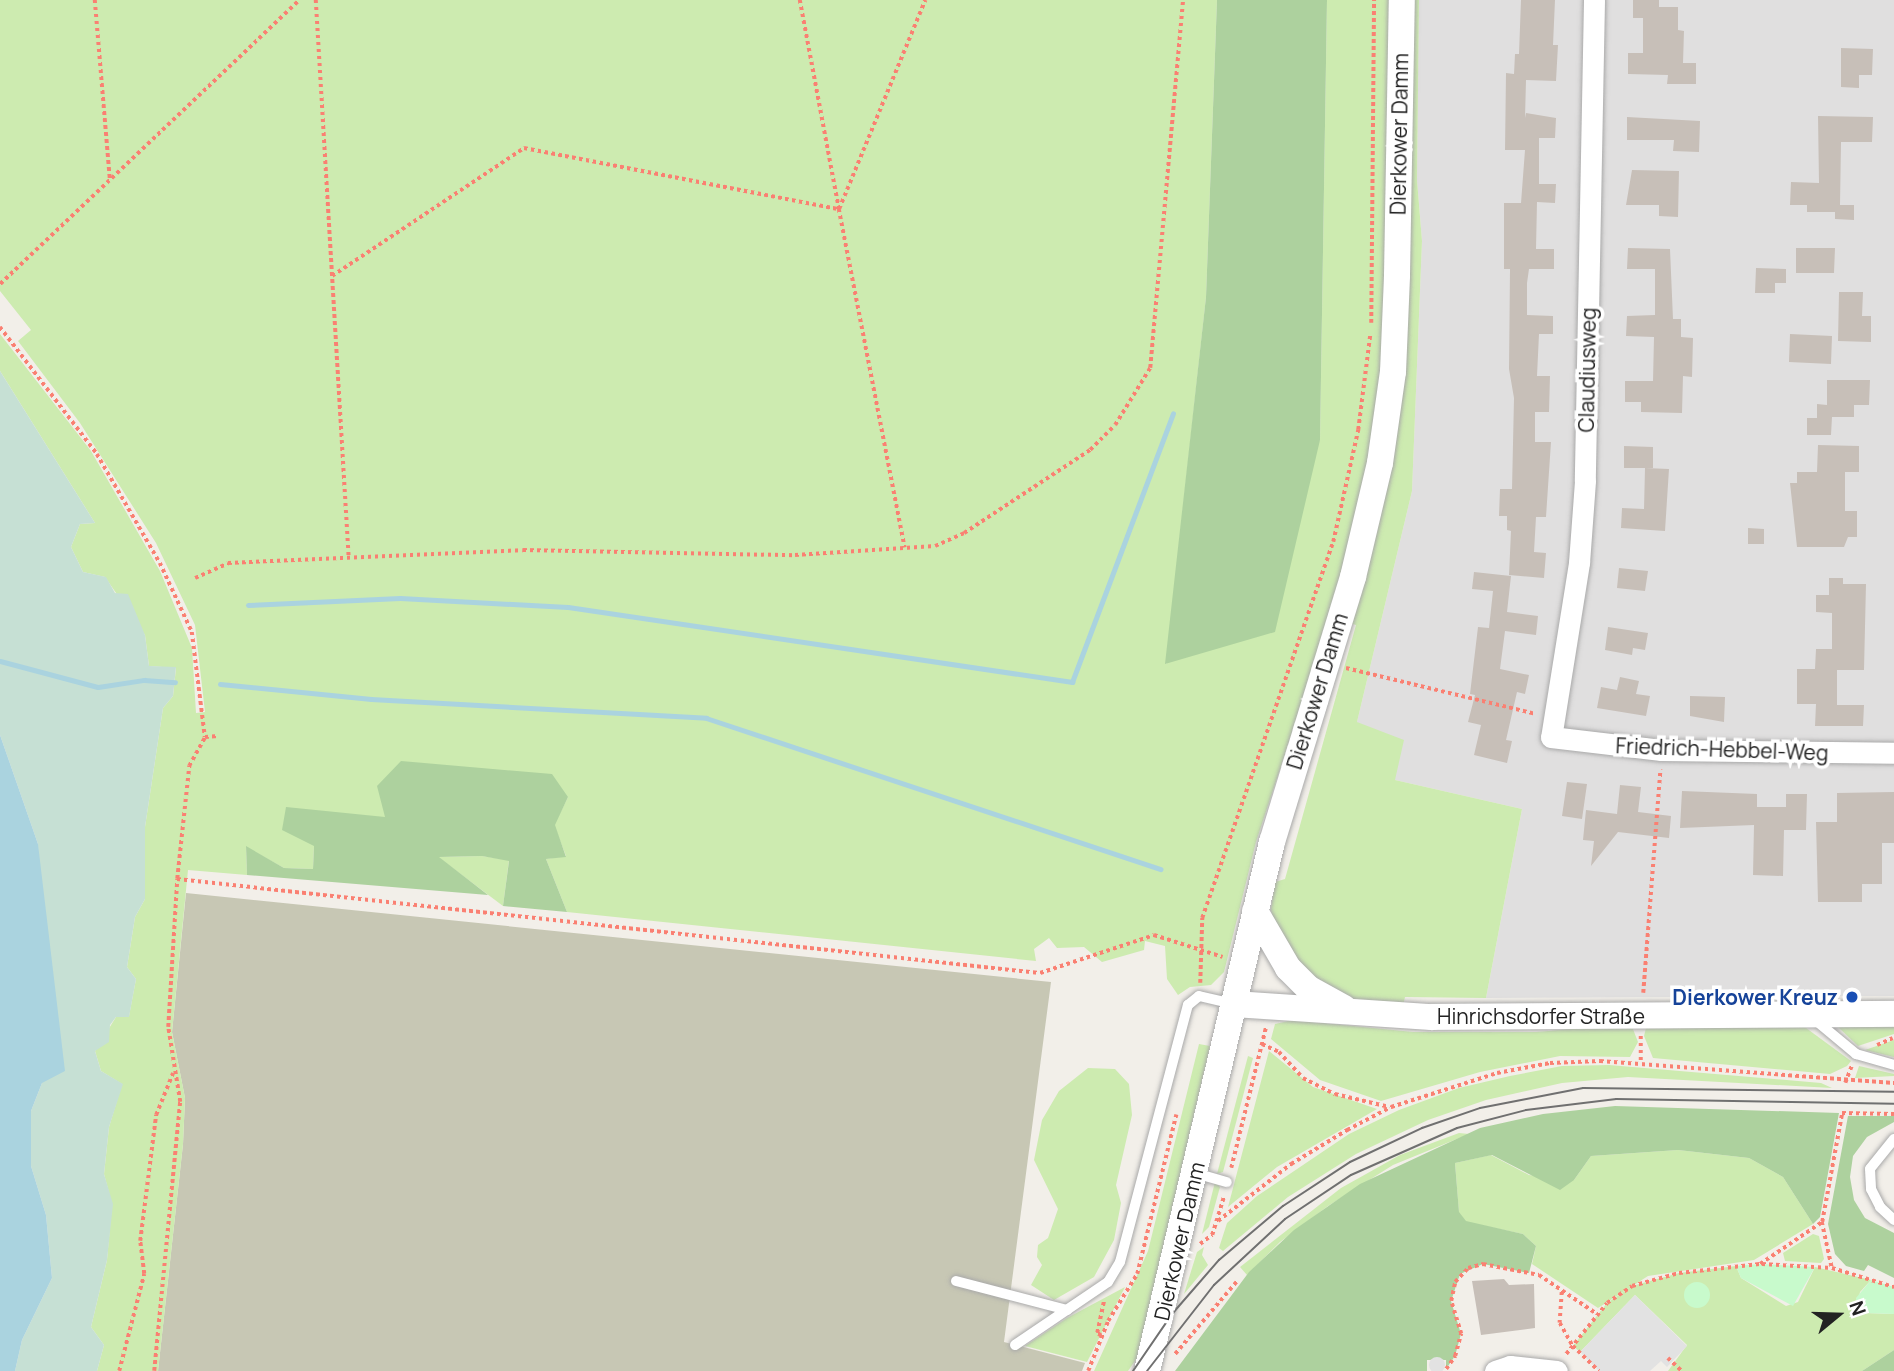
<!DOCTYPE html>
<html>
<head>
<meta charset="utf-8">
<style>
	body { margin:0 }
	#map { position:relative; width:1894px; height:1371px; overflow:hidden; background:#f2efe9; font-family:Manrope,sans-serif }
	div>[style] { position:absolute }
	.residential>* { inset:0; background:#e0dfdf }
	.construction>* { inset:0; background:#c7c7b4 }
	.grass>* { inset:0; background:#cdebb0 }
	.forest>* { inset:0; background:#add19e }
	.wetland>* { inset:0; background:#c6e0d4 }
	.park>* { inset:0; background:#c8facc }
	.round { border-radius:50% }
	.parking>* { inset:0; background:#e2e2e2 }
	.water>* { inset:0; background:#aad3df }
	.stream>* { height:5px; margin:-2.5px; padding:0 2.5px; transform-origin:2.5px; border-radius:2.5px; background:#aad3df }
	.building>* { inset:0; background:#c7bfb8 }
	.path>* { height:3.5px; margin-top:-1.75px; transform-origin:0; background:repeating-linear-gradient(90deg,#fa8072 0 3.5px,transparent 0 7px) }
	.roads { filter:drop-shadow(0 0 2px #a9a9a9) drop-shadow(0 0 2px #a9a9a9) }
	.service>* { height:10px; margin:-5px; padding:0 5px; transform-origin:5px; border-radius:5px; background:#fff }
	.minor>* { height:21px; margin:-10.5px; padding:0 10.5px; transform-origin:10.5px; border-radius:10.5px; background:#fff }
	.tertiary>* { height:26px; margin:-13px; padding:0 13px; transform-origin:13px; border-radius:13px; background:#fff }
	.tram>* { height:2px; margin:-1px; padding:0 1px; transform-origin:1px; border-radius:1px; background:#707070 }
	.dots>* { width:19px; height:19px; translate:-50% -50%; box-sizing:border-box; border:4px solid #fff; border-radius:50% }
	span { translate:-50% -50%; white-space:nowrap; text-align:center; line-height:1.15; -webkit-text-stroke:7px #fff; paint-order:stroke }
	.street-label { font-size:21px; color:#222 }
	.transit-label { font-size:21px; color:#164399; font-weight:700 }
	.right { translate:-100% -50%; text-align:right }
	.north { position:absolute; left:1803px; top:1280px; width:70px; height:70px; -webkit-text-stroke:5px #fff; paint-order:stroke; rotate:71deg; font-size:19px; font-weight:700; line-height:28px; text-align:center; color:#222 }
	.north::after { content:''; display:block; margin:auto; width:24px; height:32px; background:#222; clip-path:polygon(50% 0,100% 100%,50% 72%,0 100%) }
</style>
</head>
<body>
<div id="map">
	<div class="residential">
		<div style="clip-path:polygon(1419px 0,1894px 0,1894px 996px,1486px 998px,1522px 809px,1395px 780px,1357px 722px,1412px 491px,1422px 241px,1417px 180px)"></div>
	</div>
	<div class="construction">
		<div style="clip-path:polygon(186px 893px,1051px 982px,1004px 1342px,1085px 1363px,1082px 1371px,158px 1371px,183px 1144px,185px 1098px,172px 1032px)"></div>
	</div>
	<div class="grass">
		<div style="clip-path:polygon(0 0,1217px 0,1206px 297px,1166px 664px,1320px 440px,1327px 0,1419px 0,1417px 180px,1422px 241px,1412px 491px,1357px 722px,1404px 740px,1395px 780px,1522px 809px,1486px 998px,1405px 997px,1403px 1006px,1376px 1005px,1318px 989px,1275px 932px,1271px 909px,1275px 882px,1285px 879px,1356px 625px,1330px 617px,1256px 842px,1224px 972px,1211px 985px,1190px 987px,1178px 995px,1167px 979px,1165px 946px,1145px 941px,1144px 950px,1102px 962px,1084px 947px,1057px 948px,1049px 938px,1034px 949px,1036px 961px,567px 912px,546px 859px,566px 856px,554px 825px,568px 797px,385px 817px,314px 846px,313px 869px,284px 868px,246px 847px,247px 875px,188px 870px,172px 1032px,185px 1098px,183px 1144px,158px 1371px,97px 1371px,104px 1345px,91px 1327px,107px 1260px,112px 1204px,104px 1174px,109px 1127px,122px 1084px,101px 1071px,95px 1051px,116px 1017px,129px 1016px,136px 979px,127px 967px,135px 917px,145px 899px,145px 827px,163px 708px,173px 696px,176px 668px,149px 666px,145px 635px,105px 577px,83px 572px,71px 547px,80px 524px,95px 523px,0 371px,0 334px,91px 451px,160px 571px,192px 648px,196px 713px,205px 712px,195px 625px,156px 543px,80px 423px,18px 341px,31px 330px,0 291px)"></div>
		<div style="clip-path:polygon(482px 856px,509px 860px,503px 906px,438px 857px)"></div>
		<div style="clip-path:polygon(1293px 1020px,1413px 1032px,1536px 1032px,1631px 1024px,1638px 1042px,1630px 1057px,1560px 1056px,1480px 1072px,1381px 1101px,1320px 1080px,1271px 1039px,1275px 1024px)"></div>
		<div style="clip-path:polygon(1802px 1025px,1851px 1061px,1847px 1066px,1830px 1074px,1653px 1058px,1644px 1036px,1646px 1028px)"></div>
		<div style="clip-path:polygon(1894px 1025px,1894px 1034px,1858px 1046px,1837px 1026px)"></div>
		<div style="clip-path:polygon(1894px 1040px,1894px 1057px,1865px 1050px)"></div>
		<div style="clip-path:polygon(1199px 1044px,1210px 1046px,1137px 1358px,1128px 1371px,1094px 1371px,1148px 1251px)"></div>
		<div style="clip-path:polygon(1269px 1051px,1313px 1087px,1377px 1109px,1277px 1167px,1228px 1207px)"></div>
		<div style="clip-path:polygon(1248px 1056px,1253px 1058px,1223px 1172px,1217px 1174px)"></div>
		<div style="clip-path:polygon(1609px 1065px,1821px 1083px,1832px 1088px,1628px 1077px,1562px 1083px,1486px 1100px,1428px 1120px,1356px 1154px,1288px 1197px,1223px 1251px,1219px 1248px,1227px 1223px,1257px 1196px,1349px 1134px,1399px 1110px,1459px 1088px,1510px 1076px,1562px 1066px)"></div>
		<div style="clip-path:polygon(1859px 1066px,1894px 1074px,1894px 1076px,1855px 1078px)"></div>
		<div style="clip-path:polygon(1088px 1068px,1115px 1069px,1129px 1084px,1132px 1115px,1116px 1185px,1121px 1203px,1114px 1240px,1094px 1277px,1054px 1300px,1031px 1285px,1042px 1265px,1037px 1257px,1038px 1245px,1048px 1238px,1058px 1209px,1034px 1160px,1042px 1120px,1059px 1091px)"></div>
		<div style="clip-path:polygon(1459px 1133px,1469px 1134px,1393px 1165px,1328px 1206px,1280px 1242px,1247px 1275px,1240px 1267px,1341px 1188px,1400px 1155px)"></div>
		<div style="clip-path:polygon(1678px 1150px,1749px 1158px,1783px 1177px,1813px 1224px,1754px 1260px,1648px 1276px,1598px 1308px,1532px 1264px,1536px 1246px,1523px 1234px,1466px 1222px,1459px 1213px,1455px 1163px,1491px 1155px,1529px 1175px,1574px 1180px,1591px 1156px)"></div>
		<div style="clip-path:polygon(1215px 1182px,1220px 1187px,1209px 1227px,1202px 1234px)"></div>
		<div style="clip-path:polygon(1813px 1234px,1819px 1236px,1824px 1259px,1821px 1263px,1785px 1261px,1783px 1253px)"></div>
		<div style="clip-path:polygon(1204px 1247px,1202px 1255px,1208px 1265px,1184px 1294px,1197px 1252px)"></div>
		<div style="clip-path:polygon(1736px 1266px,1741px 1278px,1786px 1306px,1798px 1302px,1815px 1267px,1871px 1280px,1860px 1292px,1857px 1307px,1865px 1313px,1894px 1314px,1894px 1350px,1862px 1371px,1668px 1371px,1687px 1345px,1635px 1295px,1580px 1352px,1573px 1346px,1607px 1303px,1632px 1286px,1679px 1273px)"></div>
		<div style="clip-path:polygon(1125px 1287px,1087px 1362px,1025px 1346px,1067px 1318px)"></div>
	</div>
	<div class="forest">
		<div style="clip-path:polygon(1217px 0,1327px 0,1320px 440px,1275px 632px,1165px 664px,1206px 297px)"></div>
		<div style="clip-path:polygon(401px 761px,552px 774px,568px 797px,555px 825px,566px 857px,546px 859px,567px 912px,503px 906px,509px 861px,482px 856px,439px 857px,488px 895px,247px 875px,246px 846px,284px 868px,313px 869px,314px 846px,282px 830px,286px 807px,385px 817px,377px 786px)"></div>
		<div style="clip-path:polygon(1615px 1106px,1839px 1113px,1820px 1217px,1813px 1224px,1783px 1177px,1749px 1158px,1678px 1150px,1591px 1156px,1574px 1180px,1560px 1190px,1492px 1155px,1455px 1163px,1459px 1212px,1466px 1221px,1523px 1234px,1536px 1246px,1529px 1273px,1483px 1264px,1460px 1274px,1451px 1301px,1461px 1334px,1455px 1356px,1446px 1369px,1446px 1360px,1427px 1360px,1427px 1371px,1175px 1371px,1249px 1272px,1294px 1230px,1360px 1184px,1480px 1128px,1543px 1114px)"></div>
		<div style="clip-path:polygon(1848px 1116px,1894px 1116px,1894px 1122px,1867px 1137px,1853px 1156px,1850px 1177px,1854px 1200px,1865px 1218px,1894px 1233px,1894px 1278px,1868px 1265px,1864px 1271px,1846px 1266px,1835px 1254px,1828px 1224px)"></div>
		<div style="clip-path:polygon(1894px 1350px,1894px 1371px,1862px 1371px)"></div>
	</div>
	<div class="wetland">
		<div style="clip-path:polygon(0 371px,95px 523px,80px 524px,71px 547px,83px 572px,106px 577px,115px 593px,128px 594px,145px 635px,149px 666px,176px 667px,173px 696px,163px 708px,145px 827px,145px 899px,135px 917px,127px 967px,136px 979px,129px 1017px,116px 1017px,110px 1025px,109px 1042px,95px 1051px,101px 1071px,123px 1084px,109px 1127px,104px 1174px,113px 1204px,107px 1260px,91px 1327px,104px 1345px,97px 1371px,15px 1371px,22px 1340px,52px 1278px,46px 1215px,31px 1166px,31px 1111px,42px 1083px,38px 844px,0 735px)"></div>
	</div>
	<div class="park">
		<div style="clip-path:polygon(1760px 1264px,1815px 1267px,1793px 1306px,1741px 1278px,1736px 1266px)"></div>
		<div style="clip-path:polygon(1871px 1280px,1894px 1287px,1894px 1314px,1865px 1313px,1857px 1307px,1856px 1298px)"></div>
		<div class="round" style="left:1684px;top:1282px;width:26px;height:26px"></div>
	</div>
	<div class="parking">
		<div style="clip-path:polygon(1635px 1295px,1687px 1346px,1667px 1367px,1661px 1361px,1650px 1371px,1599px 1371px,1580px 1352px)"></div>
		<div class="round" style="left:1429px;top:1357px;width:16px;height:16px"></div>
	</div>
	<div class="water">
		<div style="clip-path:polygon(0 735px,38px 844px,65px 1071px,42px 1083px,31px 1111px,31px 1166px,46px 1215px,52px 1278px,22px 1340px,15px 1371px,0 1371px)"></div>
	</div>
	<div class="stream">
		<div style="left:248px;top:605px;width:152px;rotate:-2.6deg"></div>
		<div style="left:400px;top:598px;width:168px;rotate:3.1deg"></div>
		<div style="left:568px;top:607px;width:510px;rotate:8.46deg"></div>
		<div style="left:1072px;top:682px;width:287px;rotate:-69.4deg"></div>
		<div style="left:0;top:661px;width:101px;rotate:14.9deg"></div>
		<div style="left:98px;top:687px;width:47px;rotate:-8.7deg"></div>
		<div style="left:144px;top:680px;width:31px;rotate:4deg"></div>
		<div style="left:220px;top:684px;width:152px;rotate:5.7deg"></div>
		<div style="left:371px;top:699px;width:336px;rotate:3.2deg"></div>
		<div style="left:706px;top:718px;width:479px;rotate:18.4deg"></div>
	</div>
	<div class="building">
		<div style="clip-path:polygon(1521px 0,1555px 0,1553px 45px,1558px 45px,1556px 81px,1526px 80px,1525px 118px,1526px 113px,1556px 118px,1555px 138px,1539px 138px,1539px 184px,1556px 184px,1555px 203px,1537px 202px,1536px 249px,1554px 249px,1554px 269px,1529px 269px,1527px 283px,1527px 315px,1553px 316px,1553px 334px,1539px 334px,1537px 376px,1550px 376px,1549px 412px,1535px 412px,1535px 442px,1551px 442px,1546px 517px,1536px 517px,1534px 552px,1546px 553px,1544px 578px,1509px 575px,1511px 531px,1507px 530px,1507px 516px,1499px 516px,1500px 489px,1512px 489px,1514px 398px,1509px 369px,1510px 269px,1504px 269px,1504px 203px,1521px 203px,1525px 150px,1505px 150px,1506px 73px,1514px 74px,1515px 54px,1519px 54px)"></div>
		<div style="clip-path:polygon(1633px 0,1659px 0,1659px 7px,1678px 7px,1678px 30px,1684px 31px,1683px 63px,1696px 63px,1696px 84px,1667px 84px,1668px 75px,1628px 74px,1628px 53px,1643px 53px,1643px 18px,1633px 18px)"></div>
		<div style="clip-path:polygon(1841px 48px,1873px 49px,1872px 75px,1859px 75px,1859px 88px,1841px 87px)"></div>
		<div style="clip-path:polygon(1818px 116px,1873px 117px,1872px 142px,1841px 142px,1840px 205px,1854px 205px,1854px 220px,1835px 219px,1835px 212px,1807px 212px,1807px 205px,1790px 205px,1791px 182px,1819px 183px)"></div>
		<div style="clip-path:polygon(1627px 117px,1700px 121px,1699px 152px,1673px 151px,1674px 140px,1627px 140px)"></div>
		<div style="clip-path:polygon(1632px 170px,1679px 171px,1678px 217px,1659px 216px,1659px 205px,1626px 205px)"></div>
		<div style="clip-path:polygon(1628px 248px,1670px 249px,1673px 319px,1681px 319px,1681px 337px,1693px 338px,1692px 377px,1683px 376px,1682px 413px,1641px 412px,1641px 402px,1625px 402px,1625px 381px,1653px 381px,1654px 337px,1626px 336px,1627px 316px,1655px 315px,1655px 269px,1627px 269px)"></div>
		<div style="clip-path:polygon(1796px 248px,1835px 248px,1834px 273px,1796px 273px)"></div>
		<div style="clip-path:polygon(1756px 268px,1786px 269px,1786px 283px,1775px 283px,1775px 293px,1755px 293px)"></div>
		<div style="clip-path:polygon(1839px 292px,1863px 292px,1862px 316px,1871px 316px,1871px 342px,1838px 341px)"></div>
		<div style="clip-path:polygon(1790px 334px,1832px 336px,1831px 364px,1789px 362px)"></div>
		<div style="clip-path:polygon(1827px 380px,1870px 380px,1869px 405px,1854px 405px,1854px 417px,1832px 417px,1831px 435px,1807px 435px,1807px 418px,1817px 418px,1817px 404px,1827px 405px)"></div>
		<div style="clip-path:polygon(1818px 445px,1859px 446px,1859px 472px,1845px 472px,1845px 511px,1857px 511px,1857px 537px,1848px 537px,1844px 547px,1797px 547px,1790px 483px,1797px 483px,1797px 472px,1817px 472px)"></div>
		<div style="clip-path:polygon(1624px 446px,1653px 447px,1653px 468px,1624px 468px)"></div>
		<div style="clip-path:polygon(1645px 468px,1669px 469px,1665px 531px,1621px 528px,1622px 508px,1644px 509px)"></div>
		<div style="clip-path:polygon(1748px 528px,1764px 529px,1764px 544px,1748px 544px)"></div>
		<div style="clip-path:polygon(1619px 568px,1648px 571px,1645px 591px,1617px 588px)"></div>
		<div style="clip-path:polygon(1474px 572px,1511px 576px,1507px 612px,1538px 616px,1536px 635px,1505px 631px,1500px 669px,1529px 675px,1525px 694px,1517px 692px,1506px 740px,1512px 741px,1507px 763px,1474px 755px,1481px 725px,1468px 722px,1475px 695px,1470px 694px,1478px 627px,1489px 628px,1493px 591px,1472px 589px)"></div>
		<div style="clip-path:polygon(1829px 578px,1843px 578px,1843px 584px,1866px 584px,1864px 670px,1837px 670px,1837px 705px,1864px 705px,1863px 726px,1815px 726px,1816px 704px,1797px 704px,1797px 669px,1815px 669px,1816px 649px,1832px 649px,1832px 613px,1816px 612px,1816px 595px,1829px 595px)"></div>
		<div style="clip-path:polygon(1608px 627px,1648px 633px,1645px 650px,1633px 648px,1632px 655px,1605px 650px)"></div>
		<div style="clip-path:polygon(1620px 677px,1639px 681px,1636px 694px,1650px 696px,1646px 716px,1597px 708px,1601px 687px,1617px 690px)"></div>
		<div style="clip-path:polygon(1690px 696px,1725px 697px,1724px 722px,1690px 716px)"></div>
		<div style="clip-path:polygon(1567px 782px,1587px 784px,1582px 819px,1562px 816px)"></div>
		<div style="clip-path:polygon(1620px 785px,1641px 787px,1638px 812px,1671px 816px,1669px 838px,1618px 832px,1591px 866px,1594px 841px,1583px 840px,1586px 810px,1617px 814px)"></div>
		<div style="clip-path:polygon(1682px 791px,1757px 794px,1757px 807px,1786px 807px,1786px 794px,1807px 794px,1806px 830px,1784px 830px,1783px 876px,1753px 875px,1754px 825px,1680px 828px)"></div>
		<div style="clip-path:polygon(1894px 792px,1894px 843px,1882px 843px,1882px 884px,1862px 884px,1862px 902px,1818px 902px,1816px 822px,1837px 822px,1837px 793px)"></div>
		<div style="clip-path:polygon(1504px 1279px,1509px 1285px,1534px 1284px,1535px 1328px,1481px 1335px,1472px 1281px)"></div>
	</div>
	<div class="path">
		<div style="left:95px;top:0;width:179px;rotate:85.2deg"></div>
		<div style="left:316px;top:0;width:560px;rotate:86.62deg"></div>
		<div style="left:800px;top:0;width:213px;rotate:79.4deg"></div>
		<div style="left:839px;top:209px;width:226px;rotate:-67.6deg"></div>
		<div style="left:332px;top:276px;width:231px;rotate:-33.7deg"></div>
		<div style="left:524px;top:148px;width:321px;rotate:11deg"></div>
		<div style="left:839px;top:209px;width:345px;rotate:79deg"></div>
		<div style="left:0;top:284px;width:412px;rotate:-43.5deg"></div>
		<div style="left:1371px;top:323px;width:323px;rotate:-89.5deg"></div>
		<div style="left:0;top:327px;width:160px;rotate:52.6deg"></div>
		<div style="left:97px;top:454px;width:126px;rotate:60deg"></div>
		<div style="left:160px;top:563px;width:76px;rotate:65.1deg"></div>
		<div style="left:192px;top:632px;width:106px;rotate:82.9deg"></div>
		<div style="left:195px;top:578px;width:36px;rotate:-24deg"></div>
		<div style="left:228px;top:563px;width:295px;rotate:-2.5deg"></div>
		<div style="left:523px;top:550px;width:272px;rotate:1.1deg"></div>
		<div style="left:795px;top:555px;width:140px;rotate:-3.7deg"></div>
		<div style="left:935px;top:546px;width:32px;rotate:-24deg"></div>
		<div style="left:964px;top:533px;width:151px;rotate:-33.4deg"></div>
		<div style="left:1090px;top:450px;width:35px;rotate:-45deg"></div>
		<div style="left:1115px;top:425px;width:67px;rotate:-58.4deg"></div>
		<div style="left:1150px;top:368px;width:369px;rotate:-84.9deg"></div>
		<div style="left:1346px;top:668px;width:195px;rotate:13.6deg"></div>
		<div style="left:177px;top:879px;width:868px;rotate:6.22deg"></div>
		<div style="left:1040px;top:973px;width:120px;rotate:-18.4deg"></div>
		<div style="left:1154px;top:935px;width:72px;rotate:17.7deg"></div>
		<div style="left:1200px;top:983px;width:65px;rotate:-88.2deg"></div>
		<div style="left:1202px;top:918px;width:398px;rotate:-70.8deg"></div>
		<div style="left:1333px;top:542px;width:115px;rotate:-77.4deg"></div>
		<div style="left:1358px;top:430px;width:96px;rotate:-82.8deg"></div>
		<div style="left:1643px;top:993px;width:224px;rotate:-85.6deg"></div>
		<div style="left:1641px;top:1036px;width:28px;rotate:90deg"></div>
		<div style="left:1262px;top:1044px;width:19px;rotate:25deg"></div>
		<div style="left:1279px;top:1052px;width:35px;rotate:47deg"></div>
		<div style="left:1303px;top:1078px;width:36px;rotate:27deg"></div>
		<div style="left:1335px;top:1094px;width:56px;rotate:13.5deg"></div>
		<div style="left:1877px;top:1045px;width:17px;rotate:-24deg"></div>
		<div style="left:1845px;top:1083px;width:19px;rotate:-69deg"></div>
		<div style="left:1231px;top:1168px;width:145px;rotate:-76.1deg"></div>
		<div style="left:1218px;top:1221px;width:93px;rotate:-38deg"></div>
		<div style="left:1291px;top:1164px;width:66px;rotate:-31.3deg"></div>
		<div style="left:1347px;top:1130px;width:50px;rotate:-27.6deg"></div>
		<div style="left:1391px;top:1107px;width:111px;rotate:-17.8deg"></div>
		<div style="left:1497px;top:1073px;width:54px;rotate:-10.7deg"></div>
		<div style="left:1550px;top:1063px;width:50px;rotate:-2.3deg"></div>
		<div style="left:1600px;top:1061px;width:295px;rotate:4.3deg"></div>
		<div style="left:1822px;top:1222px;width:47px;rotate:77.7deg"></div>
		<div style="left:1200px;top:1244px;width:15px;rotate:-37deg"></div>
		<div style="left:1212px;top:1235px;width:41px;rotate:-72.9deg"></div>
		<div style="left:1762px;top:1264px;width:70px;rotate:3.3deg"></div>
		<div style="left:1832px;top:1268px;width:65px;rotate:17deg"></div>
		<div style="left:1562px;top:1292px;width:31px;rotate:94deg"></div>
		<div style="left:1560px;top:1323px;width:26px;rotate:61deg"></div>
		<div style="left:1573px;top:1346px;width:36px;rotate:44deg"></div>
		<div style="left:1101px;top:1336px;width:5px;rotate:-143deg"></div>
		<div style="left:1097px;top:1333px;width:33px;rotate:-78deg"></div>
		<div style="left:1175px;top:1354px;width:97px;rotate:-49.6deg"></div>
		<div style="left:1566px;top:1354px;width:65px;rotate:-51.2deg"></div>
		<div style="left:1607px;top:1303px;width:30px;rotate:-34deg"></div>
		<div style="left:1632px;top:1286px;width:49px;rotate:-15.5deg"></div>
		<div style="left:1679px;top:1273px;width:81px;rotate:-6.3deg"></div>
		<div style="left:1760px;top:1264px;width:75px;rotate:-34.1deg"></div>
		<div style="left:1822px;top:1222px;width:111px;rotate:-79.6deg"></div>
		<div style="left:1842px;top:1113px;width:52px;rotate:1.1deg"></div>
		<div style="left:1668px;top:1358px;width:19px;rotate:43deg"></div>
		<div style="left:1446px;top:1369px;width:16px;rotate:-55deg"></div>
		<div style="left:1455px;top:1356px;width:23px;rotate:-75deg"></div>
		<div style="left:1461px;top:1334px;width:34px;rotate:-107deg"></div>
		<div style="left:1451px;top:1301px;width:19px;rotate:-78deg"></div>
		<div style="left:1455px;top:1282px;width:19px;rotate:-47deg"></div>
		<div style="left:1468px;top:1268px;width:16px;rotate:-15deg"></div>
		<div style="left:1483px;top:1264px;width:57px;rotate:11.1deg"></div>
		<div style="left:1539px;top:1275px;width:70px;rotate:33.9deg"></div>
		<div style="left:119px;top:1371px;width:100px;rotate:-75.5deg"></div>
		<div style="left:144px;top:1274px;width:33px;rotate:-97deg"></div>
		<div style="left:140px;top:1241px;width:127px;rotate:-82.8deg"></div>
		<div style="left:156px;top:1115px;width:45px;rotate:-68deg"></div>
		<div style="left:154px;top:1371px;width:270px;rotate:-84.5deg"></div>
		<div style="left:180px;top:1102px;width:76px;rotate:-99.1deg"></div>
		<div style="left:168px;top:1027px;width:148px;rotate:-86.5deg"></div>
		<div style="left:177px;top:879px;width:114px;rotate:-83.9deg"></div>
		<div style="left:189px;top:766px;width:33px;rotate:-61deg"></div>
		<div style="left:205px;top:737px;width:13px;rotate:-4deg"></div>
		<div style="left:1088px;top:1371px;width:54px;rotate:-68.2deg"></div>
		<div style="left:1108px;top:1321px;width:55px;rotate:-58.3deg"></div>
		<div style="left:1137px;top:1274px;width:164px;rotate:-76.2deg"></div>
	</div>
	<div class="roads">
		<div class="service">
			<div style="left:1814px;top:1019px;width:55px;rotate:39.8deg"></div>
			<div style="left:1856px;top:1054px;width:40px;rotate:16deg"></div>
			<div style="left:1894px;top:1139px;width:38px;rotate:129deg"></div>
			<div style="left:1870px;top:1169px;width:20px;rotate:87deg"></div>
			<div style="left:1871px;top:1189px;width:20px;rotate:63deg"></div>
			<div style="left:1880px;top:1207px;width:19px;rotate:43deg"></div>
			<div style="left:1195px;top:1173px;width:33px;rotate:16deg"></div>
			<div style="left:956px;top:1281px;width:115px;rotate:14.6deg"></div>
			<div style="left:1015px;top:1345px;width:112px;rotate:-34.1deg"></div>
			<div style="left:1108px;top:1282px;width:23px;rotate:-59deg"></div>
			<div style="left:1120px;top:1262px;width:266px;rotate:-75.2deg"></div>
			<div style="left:1188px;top:1005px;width:14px;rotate:-39deg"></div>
			<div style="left:1199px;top:996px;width:36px;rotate:13deg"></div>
		</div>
		<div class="minor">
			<div style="left:1594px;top:0;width:481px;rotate:91.1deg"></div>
			<div style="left:1585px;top:481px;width:82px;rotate:94.2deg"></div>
			<div style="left:1579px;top:563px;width:176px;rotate:99.1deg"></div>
			<div style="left:1551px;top:737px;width:111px;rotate:6.7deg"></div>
			<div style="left:1661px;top:750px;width:233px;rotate:0.7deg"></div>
			<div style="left:1495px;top:1371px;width:16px;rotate:-18deg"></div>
			<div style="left:1510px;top:1366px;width:47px;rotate:6.1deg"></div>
		</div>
		<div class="tertiary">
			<div style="left:1255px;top:911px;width:66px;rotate:59.9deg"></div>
			<div style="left:1288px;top:968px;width:28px;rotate:45deg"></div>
			<div style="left:1308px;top:988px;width:41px;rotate:29.1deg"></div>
			<div style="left:1234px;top:1004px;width:198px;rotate:3.8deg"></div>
			<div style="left:1432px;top:1017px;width:462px;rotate:-0.4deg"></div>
			<div style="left:1147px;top:1371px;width:544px;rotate:-76.71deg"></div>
			<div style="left:1272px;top:842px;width:277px;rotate:-73deg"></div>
			<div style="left:1353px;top:577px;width:117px;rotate:-76.7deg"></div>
			<div style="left:1380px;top:463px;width:92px;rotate:-81.9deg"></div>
			<div style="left:1393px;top:372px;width:97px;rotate:-87.6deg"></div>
			<div style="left:1397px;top:275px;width:275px;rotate:-89deg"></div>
		</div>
	</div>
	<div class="tram">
		<div style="left:1133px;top:1371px;width:69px;rotate:-55.6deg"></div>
		<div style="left:1172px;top:1314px;width:72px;rotate:-49deg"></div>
		<div style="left:1219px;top:1260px;width:84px;rotate:-40.2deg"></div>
		<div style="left:1283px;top:1206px;width:80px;rotate:-33.3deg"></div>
		<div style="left:1350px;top:1162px;width:80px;rotate:-25.3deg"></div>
		<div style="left:1422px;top:1128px;width:61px;rotate:-19deg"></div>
		<div style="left:1480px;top:1108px;width:105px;rotate:-11deg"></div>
		<div style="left:1583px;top:1088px;width:311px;rotate:0.7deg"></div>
		<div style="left:1147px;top:1371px;width:109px;rotate:-52.1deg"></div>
		<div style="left:1214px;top:1285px;width:97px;rotate:-42.9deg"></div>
		<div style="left:1285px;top:1219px;width:79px;rotate:-33.7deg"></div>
		<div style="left:1351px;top:1175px;width:116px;rotate:-23.9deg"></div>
		<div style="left:1457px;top:1128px;width:71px;rotate:-14.6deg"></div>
		<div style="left:1526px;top:1110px;width:91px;rotate:-7deg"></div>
		<div style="left:1616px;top:1099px;width:278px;rotate:1deg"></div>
	</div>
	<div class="dots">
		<div style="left:1852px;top:997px;background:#1a4fb4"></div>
	</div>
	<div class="street-label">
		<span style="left:1399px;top:134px;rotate:-89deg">Dierkower Damm</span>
		<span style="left:1587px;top:370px;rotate:-89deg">Claudiusweg</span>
		<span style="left:1317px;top:691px;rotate:-73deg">Dierkower Damm</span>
		<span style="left:1722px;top:749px;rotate:2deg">Friedrich-Hebbel-Weg</span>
		<span style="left:1541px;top:1016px">Hinrichsdorfer Straße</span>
		<span style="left:1179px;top:1241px;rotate:-77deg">Dierkower Damm</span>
	</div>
	<div class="transit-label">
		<span class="right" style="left:1838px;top:997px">Dierkower Kreuz</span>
	</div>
	<div class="north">N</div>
</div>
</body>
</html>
